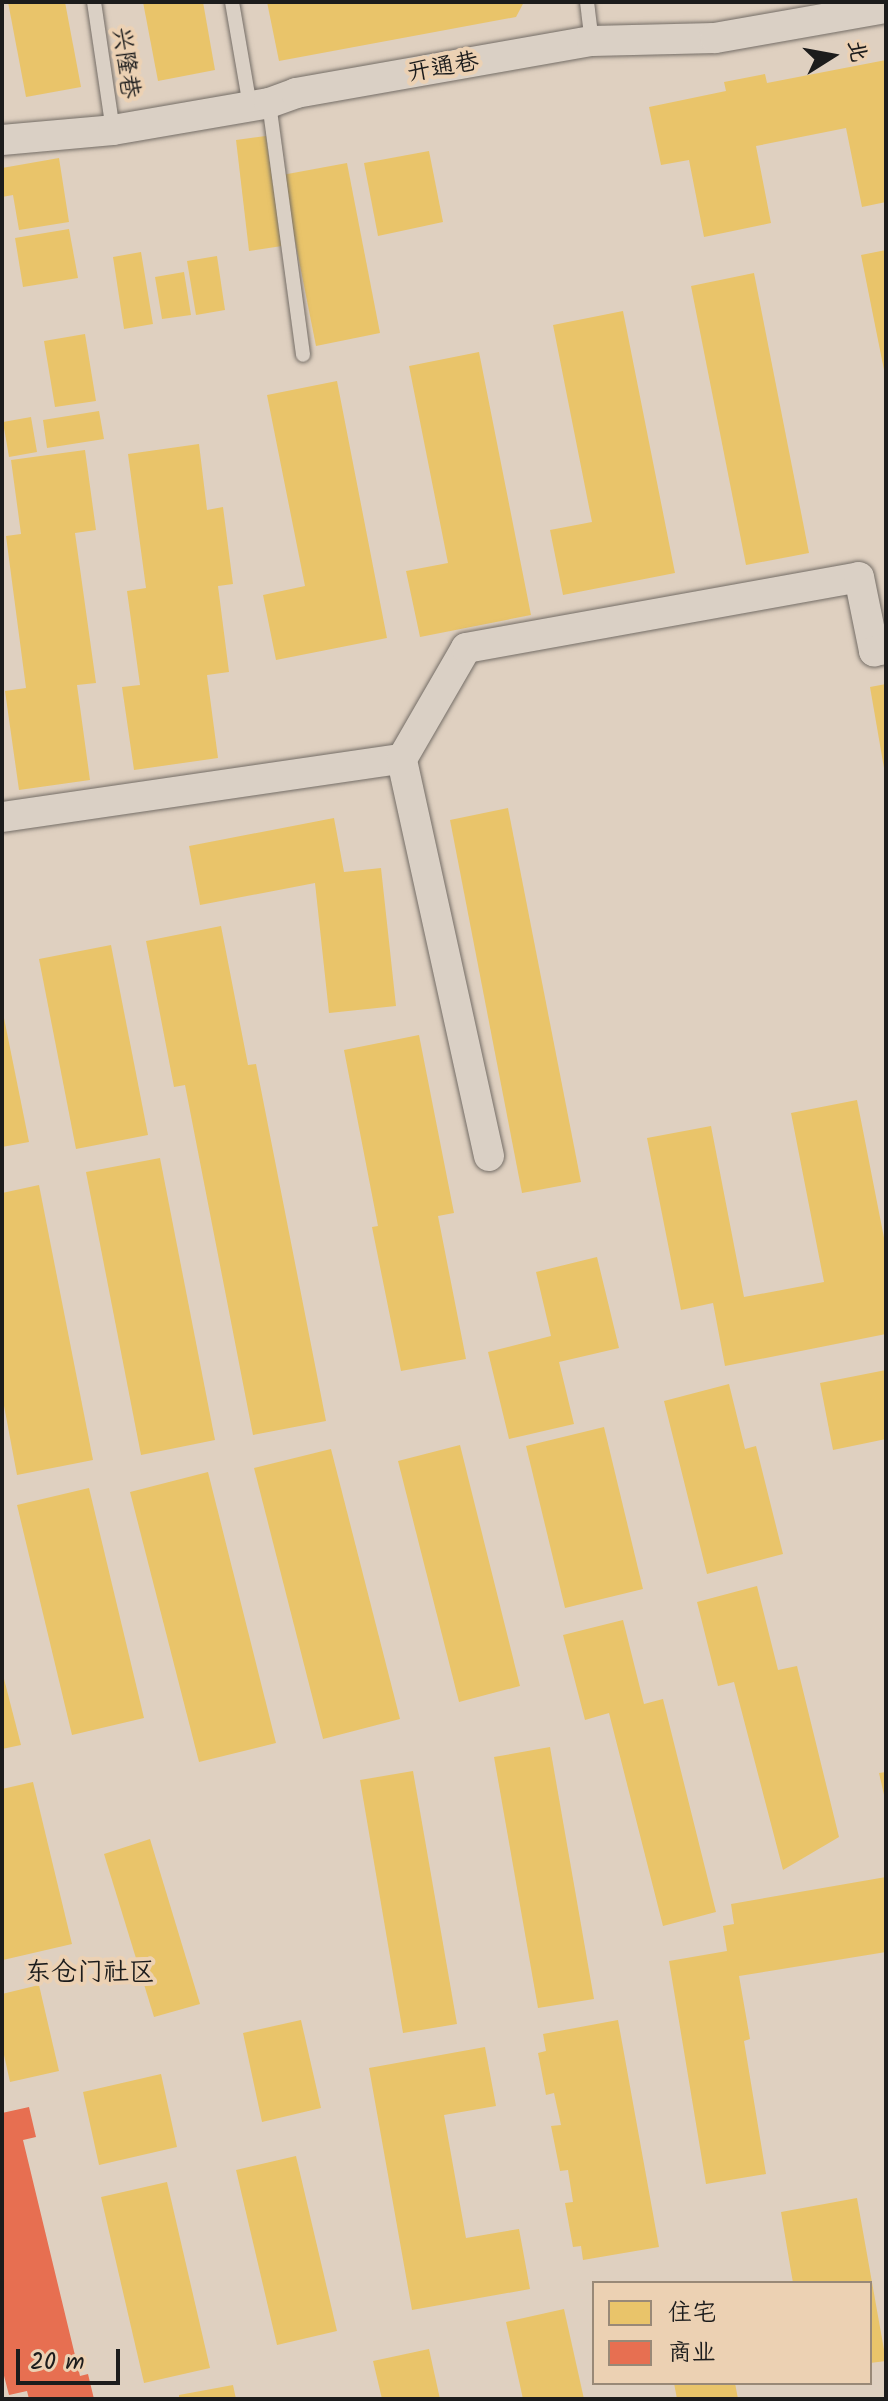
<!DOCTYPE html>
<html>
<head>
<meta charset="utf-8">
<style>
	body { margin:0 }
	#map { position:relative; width:888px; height:2401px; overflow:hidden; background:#dfd0c0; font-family:Kalam,"LXGW WenKai TC",sans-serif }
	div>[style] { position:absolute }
	.homes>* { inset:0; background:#e9c46a }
	.shops>* { inset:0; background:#e76f51 }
	.roads { filter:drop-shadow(0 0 2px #746d66) drop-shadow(0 0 2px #746d66) }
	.lane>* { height:14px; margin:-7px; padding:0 7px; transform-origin:7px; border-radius:7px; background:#dad0c5 }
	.street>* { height:30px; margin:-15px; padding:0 15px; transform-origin:15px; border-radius:15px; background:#dad0c5 }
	span { translate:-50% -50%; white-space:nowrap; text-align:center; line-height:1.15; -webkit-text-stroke:8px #ecd1b3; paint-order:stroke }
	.street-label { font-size:24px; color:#1c1c1c }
	.neighbourhood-label { font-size:26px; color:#1c1c1c }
	.frame { position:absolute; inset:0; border:4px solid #1c1c1c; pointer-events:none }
	.legend { position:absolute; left:592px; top:2281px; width:280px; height:104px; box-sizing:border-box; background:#ecd1b3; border:2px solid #998977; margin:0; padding:10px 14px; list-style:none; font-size:24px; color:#1c1c1c }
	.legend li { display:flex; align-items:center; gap:16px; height:40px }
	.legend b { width:40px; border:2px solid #998977 }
	.north { position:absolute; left:792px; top:16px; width:80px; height:80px; -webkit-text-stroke:6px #ecd1b3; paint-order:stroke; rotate:79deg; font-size:22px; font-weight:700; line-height:32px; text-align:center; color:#1c1c1c }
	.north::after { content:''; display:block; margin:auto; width:28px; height:36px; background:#1c1c1c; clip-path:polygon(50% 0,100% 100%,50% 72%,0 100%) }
	.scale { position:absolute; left:16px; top:2349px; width:104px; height:36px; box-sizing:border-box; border:4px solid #1c1c1c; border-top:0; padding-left:10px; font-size:24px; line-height:28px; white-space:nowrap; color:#1c1c1c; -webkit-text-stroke:6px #ecd1b3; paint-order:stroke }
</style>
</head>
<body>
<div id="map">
	<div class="homes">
		<div style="clip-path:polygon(8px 2px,65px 2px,81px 87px,26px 97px)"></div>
		<div style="clip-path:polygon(143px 2px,203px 2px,215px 70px,158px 81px)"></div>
		<div style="clip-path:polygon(267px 2px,524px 2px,516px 17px,279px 61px)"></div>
		<div style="clip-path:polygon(886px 60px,886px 202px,862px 207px,846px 128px,756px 146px,771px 223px,704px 237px,689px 160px,661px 165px,649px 107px,726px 91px,724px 82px,765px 74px,767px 83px)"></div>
		<div style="clip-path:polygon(266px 136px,282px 246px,249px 251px,236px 140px)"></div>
		<div style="clip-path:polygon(429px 151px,443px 222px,378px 236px,364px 163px)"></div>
		<div style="clip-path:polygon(59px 158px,69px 222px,19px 230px,13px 195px,2px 197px,2px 168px)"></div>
		<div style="clip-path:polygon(347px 163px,380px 333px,316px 346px,282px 175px)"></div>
		<div style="clip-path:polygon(69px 229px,78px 278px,23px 287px,15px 238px)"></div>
		<div style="clip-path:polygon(886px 250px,886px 375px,885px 375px,861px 255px)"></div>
		<div style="clip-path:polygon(141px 252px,153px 324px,124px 329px,113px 257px)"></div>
		<div style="clip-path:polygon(217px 256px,225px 310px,196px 315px,187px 261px)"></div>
		<div style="clip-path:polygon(184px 272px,191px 315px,162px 319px,155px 277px)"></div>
		<div style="clip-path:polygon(754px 273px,809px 553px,746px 565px,691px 286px)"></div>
		<div style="clip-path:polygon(623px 311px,675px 573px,563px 595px,550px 530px,592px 522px,553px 325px)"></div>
		<div style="clip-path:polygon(85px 334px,96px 401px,55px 407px,44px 341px)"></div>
		<div style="clip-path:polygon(479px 352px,531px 615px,420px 637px,406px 571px,448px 563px,409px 366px)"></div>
		<div style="clip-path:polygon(337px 381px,387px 638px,276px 660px,263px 595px,305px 586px,267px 395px)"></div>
		<div style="clip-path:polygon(99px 411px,104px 439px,47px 448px,43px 420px)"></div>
		<div style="clip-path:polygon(31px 417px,37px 452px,9px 457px,3px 422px)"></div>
		<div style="clip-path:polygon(199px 444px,207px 510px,223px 507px,233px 584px,218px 586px,229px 672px,207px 675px,218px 758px,134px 770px,122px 687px,140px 685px,127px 591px,146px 588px,128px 454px)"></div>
		<div style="clip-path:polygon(85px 450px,96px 530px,75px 533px,96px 683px,77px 685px,90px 780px,19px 790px,5px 691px,26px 688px,6px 536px,21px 534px,11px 460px)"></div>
		<div style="clip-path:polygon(886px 684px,886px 767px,884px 768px,870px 687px)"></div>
		<div style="clip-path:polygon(508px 808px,581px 1182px,522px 1193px,450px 820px)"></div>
		<div style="clip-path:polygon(334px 818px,344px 872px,381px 868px,396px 1006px,329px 1013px,315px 883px,200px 905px,189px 846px)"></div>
		<div style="clip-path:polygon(221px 926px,248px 1065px,256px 1064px,326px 1421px,253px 1435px,185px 1085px,174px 1087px,146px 941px)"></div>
		<div style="clip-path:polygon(111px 945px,148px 1135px,76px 1149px,39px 959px)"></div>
		<div style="clip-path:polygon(2px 1008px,29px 1142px,2px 1147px)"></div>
		<div style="clip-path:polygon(419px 1035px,454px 1213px,438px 1216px,466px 1359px,401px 1371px,372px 1227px,378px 1226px,344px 1050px)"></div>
		<div style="clip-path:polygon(857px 1100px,886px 1248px,886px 1334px,725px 1366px,713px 1303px,681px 1310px,647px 1138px,711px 1126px,744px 1297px,824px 1282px,791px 1113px)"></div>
		<div style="clip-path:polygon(160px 1158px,215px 1440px,141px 1455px,86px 1172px)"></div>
		<div style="clip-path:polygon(39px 1185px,93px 1460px,17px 1475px,2px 1395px,2px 1193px)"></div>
		<div style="clip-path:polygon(597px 1257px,619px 1348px,559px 1362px,574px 1424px,509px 1439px,488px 1352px,551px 1336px,536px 1272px)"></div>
		<div style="clip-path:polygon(886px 1370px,886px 1439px,833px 1450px,820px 1383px)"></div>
		<div style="clip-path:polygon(729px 1384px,745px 1449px,756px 1446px,783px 1554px,707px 1574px,664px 1401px)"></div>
		<div style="clip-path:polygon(604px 1427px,643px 1589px,565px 1608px,526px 1446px)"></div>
		<div style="clip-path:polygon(460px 1445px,520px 1686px,459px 1702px,398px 1461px)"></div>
		<div style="clip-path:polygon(331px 1449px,400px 1719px,323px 1739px,254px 1468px)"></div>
		<div style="clip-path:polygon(208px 1472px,276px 1743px,199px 1762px,130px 1492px)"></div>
		<div style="clip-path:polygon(89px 1488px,144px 1718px,72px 1735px,17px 1505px)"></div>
		<div style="clip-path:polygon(757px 1586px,778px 1670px,797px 1666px,839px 1837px,783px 1870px,734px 1682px,718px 1686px,697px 1602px)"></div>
		<div style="clip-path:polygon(623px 1620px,644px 1704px,663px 1699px,716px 1912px,663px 1926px,609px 1713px,585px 1720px,563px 1635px)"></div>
		<div style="clip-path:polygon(2px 1671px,21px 1745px,2px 1749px)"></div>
		<div style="clip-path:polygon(550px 1747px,594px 1999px,538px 2008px,494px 1757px)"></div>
		<div style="clip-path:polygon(413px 1771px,457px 2024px,403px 2033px,360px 1780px)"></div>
		<div style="clip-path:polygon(886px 1772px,886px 1799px,885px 1799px,879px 1773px)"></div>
		<div style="clip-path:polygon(33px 1782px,72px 1944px,3px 1960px,2px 1789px)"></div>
		<div style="clip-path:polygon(150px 1839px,200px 2004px,154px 2017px,104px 1854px)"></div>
		<div style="clip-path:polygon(886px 1877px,886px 1952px,739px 1976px,750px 2039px,744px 2041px,766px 2174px,706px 2184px,669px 1961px,727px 1951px,723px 1926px,734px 1924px,731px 1904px)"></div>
		<div style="clip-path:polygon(39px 1985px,59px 2071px,10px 2082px,2px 2046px,2px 1994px)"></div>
		<div style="clip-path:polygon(301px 2020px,321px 2108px,262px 2122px,243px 2033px)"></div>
		<div style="clip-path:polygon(618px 2020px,659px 2247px,583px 2260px,581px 2246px,573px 2247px,565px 2203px,573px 2202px,568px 2170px,560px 2171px,551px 2126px,561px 2125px,554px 2093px,546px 2095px,538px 2053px,546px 2051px,543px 2034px)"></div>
		<div style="clip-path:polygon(485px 2047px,496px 2106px,444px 2115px,466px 2238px,519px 2229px,530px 2289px,412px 2310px,369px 2068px)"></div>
		<div style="clip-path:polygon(161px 2074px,177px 2147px,99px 2165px,83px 2092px)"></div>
		<div style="clip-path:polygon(296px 2156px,337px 2331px,277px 2345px,236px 2170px)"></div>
		<div style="clip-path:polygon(167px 2182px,210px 2368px,144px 2383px,101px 2197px)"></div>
		<div style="clip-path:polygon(857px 2198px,886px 2361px,870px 2363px,870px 2283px,793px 2283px,781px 2212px)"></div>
		<div style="clip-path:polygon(564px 2309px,584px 2399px,523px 2399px,506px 2322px)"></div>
		<div style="clip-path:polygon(429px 2349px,440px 2399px,382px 2399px,373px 2361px)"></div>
		<div style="clip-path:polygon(674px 2383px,735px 2383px,738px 2399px,677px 2399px)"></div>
		<div style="clip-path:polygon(233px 2385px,236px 2399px,179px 2399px,179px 2395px)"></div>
	</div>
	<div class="shops">
		<div style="clip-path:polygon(29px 2107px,36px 2137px,23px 2140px,80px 2376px,88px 2374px,94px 2399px,29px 2399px,27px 2391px,9px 2395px,2px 2368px,2px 2113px)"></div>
	</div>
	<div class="roads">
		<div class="lane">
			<div style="left:94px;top:2px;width:129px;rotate:81.6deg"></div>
			<div style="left:232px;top:2px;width:106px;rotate:80.2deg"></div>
			<div style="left:587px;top:2px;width:39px;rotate:83deg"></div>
			<div style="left:269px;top:103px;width:254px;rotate:82.3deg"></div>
		</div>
		<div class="street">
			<div style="left:2px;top:140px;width:111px;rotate:-5.1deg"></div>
			<div style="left:113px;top:130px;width:158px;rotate:-9.8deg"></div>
			<div style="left:269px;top:103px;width:29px;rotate:-20deg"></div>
			<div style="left:296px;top:93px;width:301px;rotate:-10deg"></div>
			<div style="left:592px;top:41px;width:123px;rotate:-1.4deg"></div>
			<div style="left:715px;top:38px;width:174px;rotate:-10deg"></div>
			<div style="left:2px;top:817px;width:404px;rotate:-8.3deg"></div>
			<div style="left:489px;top:1156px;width:406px;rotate:-102.4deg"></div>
			<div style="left:402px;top:759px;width:128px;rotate:-60deg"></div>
			<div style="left:466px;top:648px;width:399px;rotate:-10.2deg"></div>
			<div style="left:859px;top:577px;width:76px;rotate:78.5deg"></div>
			<div style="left:874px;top:651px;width:12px;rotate:-9deg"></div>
		</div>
	</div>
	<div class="street-label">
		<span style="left:125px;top:63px;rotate:82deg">兴隆巷</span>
		<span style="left:443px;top:68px;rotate:-10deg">开通巷</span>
	</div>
	<div class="neighbourhood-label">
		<span style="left:90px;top:1974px">东仓门社区</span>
	</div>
	<div class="frame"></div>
	<ul class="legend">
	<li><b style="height:22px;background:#e9c46a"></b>住宅</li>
	<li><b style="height:22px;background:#e76f51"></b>商业</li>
	</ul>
	<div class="north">北</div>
	<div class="scale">20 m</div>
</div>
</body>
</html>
